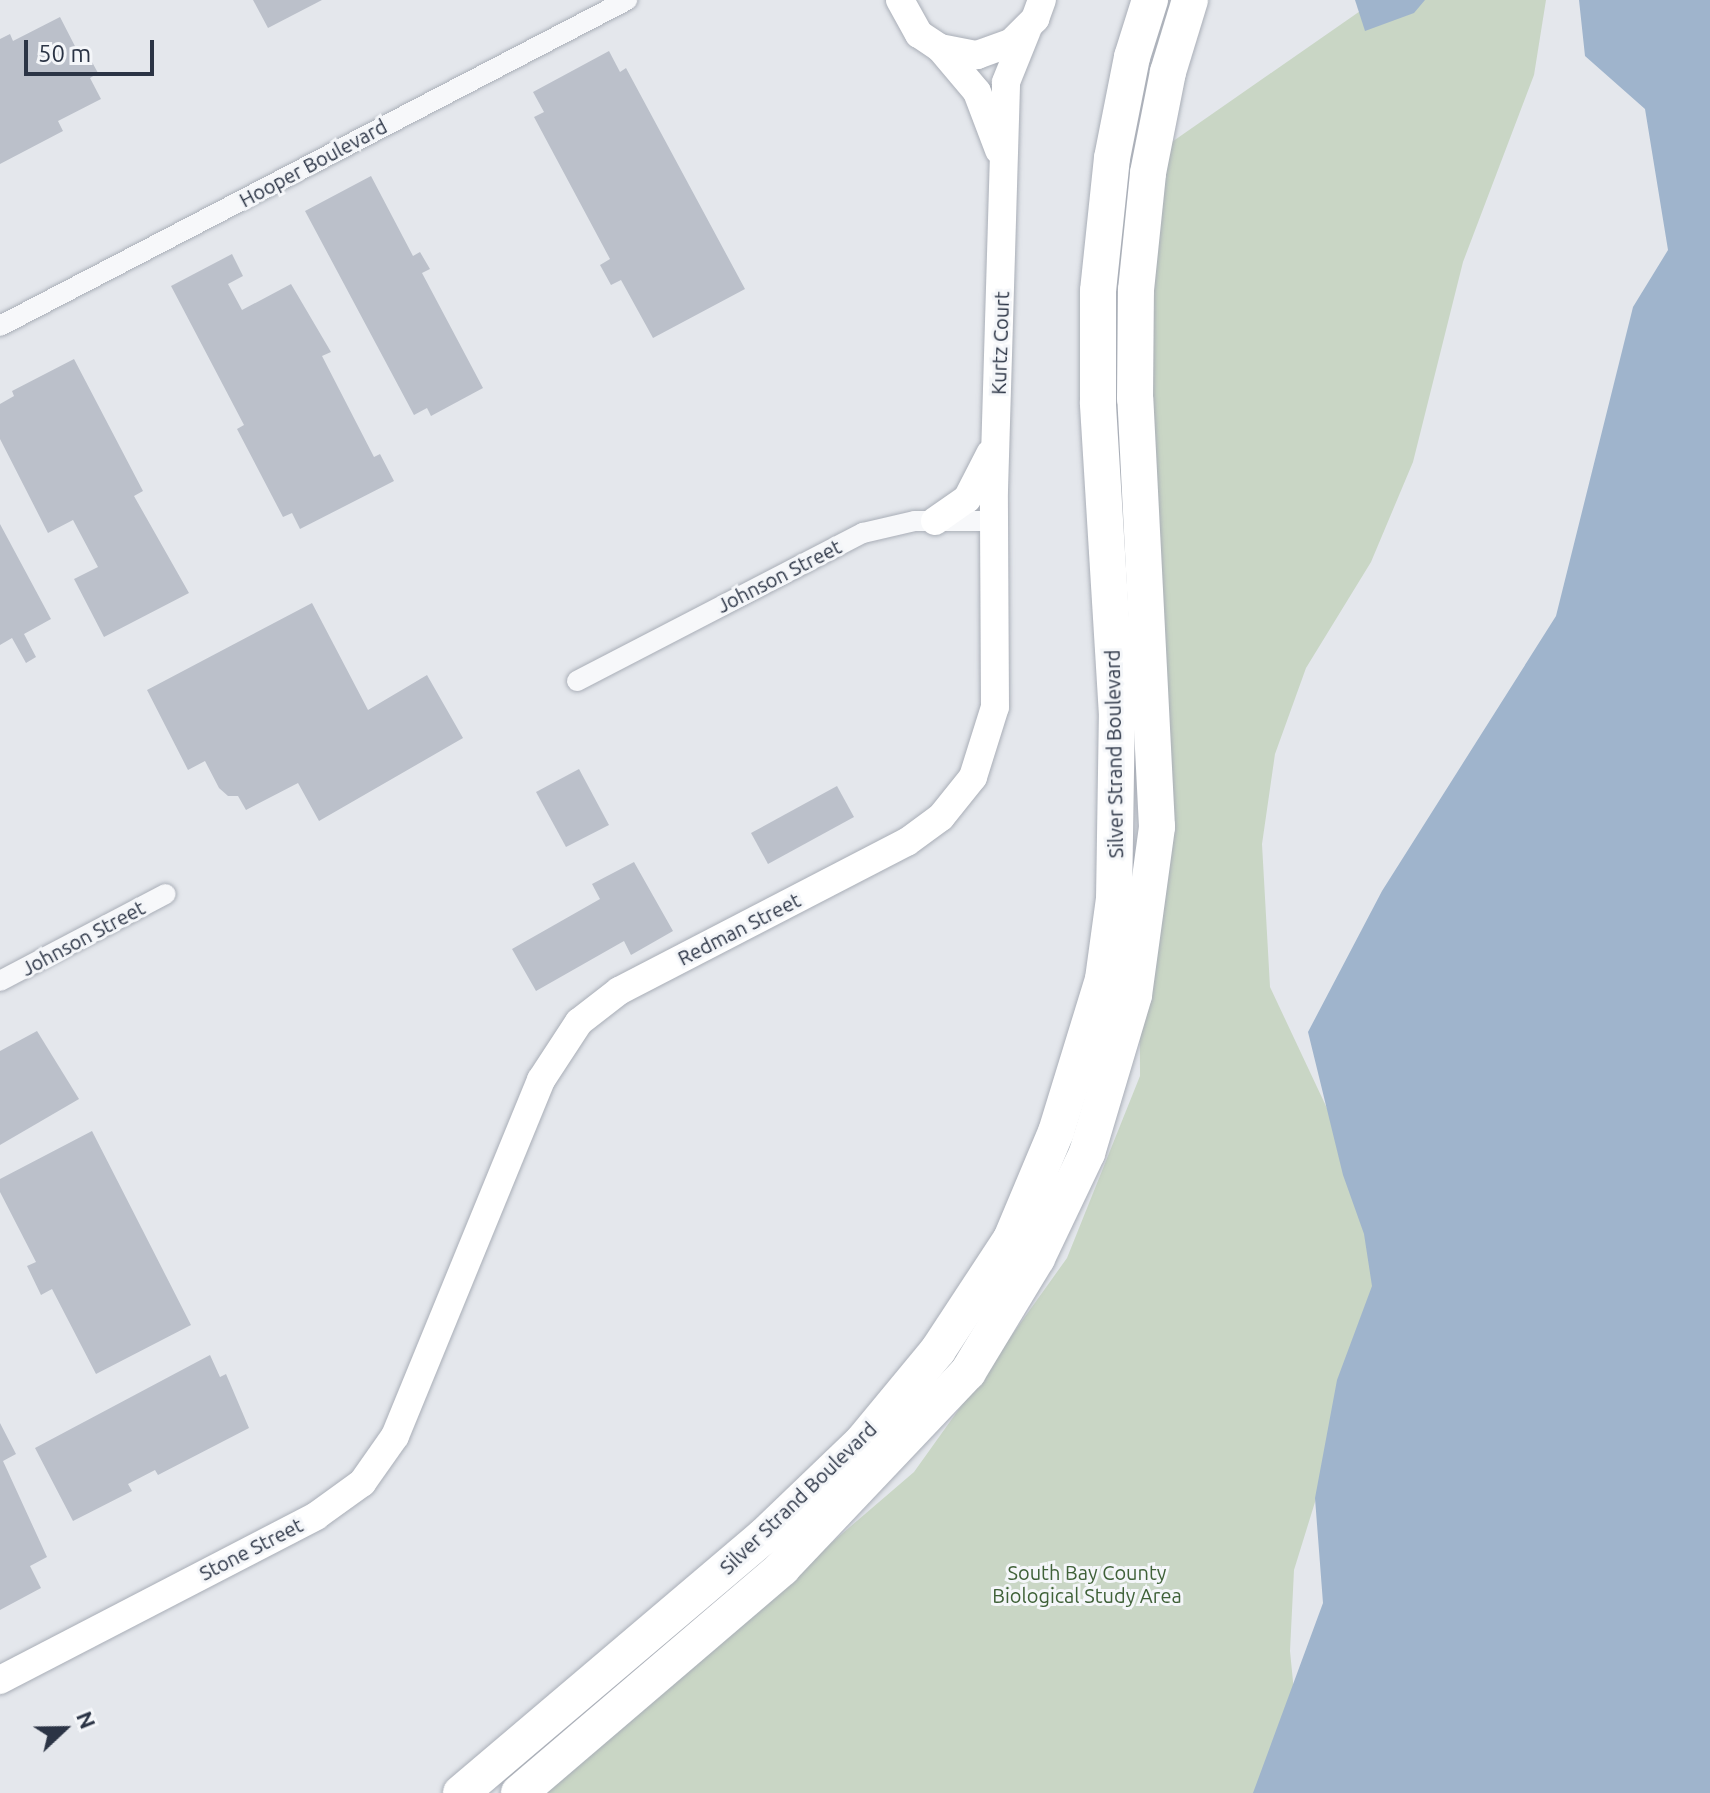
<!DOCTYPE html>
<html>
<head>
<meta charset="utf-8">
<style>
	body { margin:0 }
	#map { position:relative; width:1710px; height:1793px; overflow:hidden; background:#e4e7ec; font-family:Ubuntu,sans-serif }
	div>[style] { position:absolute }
	.green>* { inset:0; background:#c9d6c5 }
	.water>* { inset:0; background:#9fb4cc }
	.building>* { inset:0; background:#bbc0ca }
	.roads { filter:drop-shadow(0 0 2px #a9aeb7) drop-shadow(0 0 2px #a9aeb7) }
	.street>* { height:20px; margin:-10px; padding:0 10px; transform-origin:10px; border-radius:10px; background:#f7f8fa }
	.secondary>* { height:28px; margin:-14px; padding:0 14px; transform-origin:14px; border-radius:14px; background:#fff }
	.highway>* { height:36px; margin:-18px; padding:0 18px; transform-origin:18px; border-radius:18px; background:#fff }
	span { translate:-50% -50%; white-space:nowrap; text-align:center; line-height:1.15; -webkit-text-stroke:6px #f4f6f9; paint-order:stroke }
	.street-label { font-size:20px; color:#2b3445 }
	.park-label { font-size:20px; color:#3f6138 }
	.north { position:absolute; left:24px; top:1689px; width:80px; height:80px; -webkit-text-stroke:6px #f4f6f9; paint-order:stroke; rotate:68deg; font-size:22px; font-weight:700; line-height:32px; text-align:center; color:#2b3445 }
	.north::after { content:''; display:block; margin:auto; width:28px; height:36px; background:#2b3445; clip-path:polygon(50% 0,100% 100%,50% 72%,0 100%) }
	.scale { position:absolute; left:24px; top:40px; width:130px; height:36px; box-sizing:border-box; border:4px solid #2b3445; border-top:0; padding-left:10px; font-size:24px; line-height:28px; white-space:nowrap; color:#2b3445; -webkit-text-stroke:6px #f4f6f9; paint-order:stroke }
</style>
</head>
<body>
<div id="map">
	<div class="green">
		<div style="clip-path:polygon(1376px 0,1546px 0,1534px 75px,1463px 262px,1413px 462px,1371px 562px,1306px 668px,1275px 754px,1262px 844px,1270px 987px,1364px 1187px,1384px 1279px,1294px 1570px,1290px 1651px,1297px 1722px,1276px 1793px,540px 1793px,914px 1472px,1067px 1258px,1140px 1076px,1136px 167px)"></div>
	</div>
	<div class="water">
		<div style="clip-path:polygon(1355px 0,1425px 0,1414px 13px,1365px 31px)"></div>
		<div style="clip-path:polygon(1579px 0,1710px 0,1710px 1793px,1253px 1793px,1323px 1603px,1315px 1498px,1337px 1380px,1372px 1286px,1364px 1234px,1343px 1175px,1308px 1032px,1382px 891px,1556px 616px,1633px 307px,1668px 250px,1645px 109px,1585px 56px)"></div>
	</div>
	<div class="building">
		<div style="clip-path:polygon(253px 0,322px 0,268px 28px)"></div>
		<div style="clip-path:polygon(60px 17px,79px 54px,86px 51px,98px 73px,90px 78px,101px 99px,58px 121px,63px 131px,0 164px,0 39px,10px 34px,13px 41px)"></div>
		<div style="clip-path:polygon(609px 51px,620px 72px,626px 68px,745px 289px,653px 338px,621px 280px,611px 285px,600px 265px,610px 259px,534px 117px,544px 112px,533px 92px)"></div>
		<div style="clip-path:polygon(371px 176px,413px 256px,420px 252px,430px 269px,422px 273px,483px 388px,431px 416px,427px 408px,414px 415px,305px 211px)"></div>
		<div style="clip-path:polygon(232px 254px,243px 276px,228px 284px,242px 310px,291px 284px,331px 352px,322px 356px,374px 457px,380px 454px,394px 481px,300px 529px,292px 513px,283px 517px,237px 429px,244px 425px,171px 286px)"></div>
		<div style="clip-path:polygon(74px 359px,143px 491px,134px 496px,189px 593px,104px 637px,74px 579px,98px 567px,73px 520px,48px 533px,0 439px,0 404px,14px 396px,12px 391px)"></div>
		<div style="clip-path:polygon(0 524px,51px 619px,24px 634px,36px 657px,26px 663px,12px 638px,0 645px)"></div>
		<div style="clip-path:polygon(312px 603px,368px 710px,427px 675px,463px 738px,319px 821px,298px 783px,246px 810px,238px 796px,228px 796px,219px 788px,205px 761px,188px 770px,147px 690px)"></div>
		<div style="clip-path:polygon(579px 769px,609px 825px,566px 847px,536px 792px)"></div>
		<div style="clip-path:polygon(837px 786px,854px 817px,768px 864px,751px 833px)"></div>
		<div style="clip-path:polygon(634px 862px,673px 931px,631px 955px,624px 941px,536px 991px,512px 949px,600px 899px,592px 884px)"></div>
		<div style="clip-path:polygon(37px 1031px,79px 1099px,0 1145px,0 1051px)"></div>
		<div style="clip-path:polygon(92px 1131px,191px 1325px,96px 1374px,52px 1289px,41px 1295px,27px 1266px,36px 1262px,0 1192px,0 1179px)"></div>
		<div style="clip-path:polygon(210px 1355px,220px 1377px,226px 1374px,249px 1428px,158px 1475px,155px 1470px,128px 1484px,132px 1491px,73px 1521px,35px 1448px)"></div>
		<div style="clip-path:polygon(0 1423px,16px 1454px,3px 1461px,47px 1557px,30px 1566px,41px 1588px,0 1610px)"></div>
	</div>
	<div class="roads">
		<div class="street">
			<div style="left:0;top:326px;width:707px;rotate:-27.47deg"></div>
			<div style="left:577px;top:681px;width:322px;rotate:-27.4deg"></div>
			<div style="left:863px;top:533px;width:53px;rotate:-13deg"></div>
			<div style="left:915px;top:521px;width:79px"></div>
			<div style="left:0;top:981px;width:187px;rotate:-27.7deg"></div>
		</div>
		<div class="secondary">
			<div style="left:900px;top:0;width:39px;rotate:61deg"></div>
			<div style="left:919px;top:34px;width:25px;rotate:34deg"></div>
			<div style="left:940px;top:48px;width:38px;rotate:11deg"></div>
			<div style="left:977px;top:55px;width:37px;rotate:-20deg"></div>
			<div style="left:1012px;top:42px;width:33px;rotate:-45deg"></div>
			<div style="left:1035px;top:19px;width:20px;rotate:-70deg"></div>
			<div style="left:940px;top:48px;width:57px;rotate:49.9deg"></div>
			<div style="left:977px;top:92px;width:62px;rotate:69.2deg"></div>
			<div style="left:935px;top:521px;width:39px;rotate:-35deg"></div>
			<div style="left:967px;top:499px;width:51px;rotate:-62.9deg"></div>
			<div style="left:0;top:1680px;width:356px;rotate:-27.4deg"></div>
			<div style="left:316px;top:1516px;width:57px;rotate:-35.7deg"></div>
			<div style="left:362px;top:1483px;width:57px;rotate:-54.9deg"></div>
			<div style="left:395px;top:1436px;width:385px;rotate:-67.7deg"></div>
			<div style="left:541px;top:1080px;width:69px;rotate:-56.8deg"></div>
			<div style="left:579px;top:1022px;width:51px;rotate:-37.8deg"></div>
			<div style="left:619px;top:991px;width:324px;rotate:-27.4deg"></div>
			<div style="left:907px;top:842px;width:42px;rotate:-36.3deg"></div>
			<div style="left:941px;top:817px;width:51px;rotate:-51.3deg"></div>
			<div style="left:973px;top:777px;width:73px;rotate:-72.6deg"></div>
			<div style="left:995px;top:707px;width:217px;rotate:-90.3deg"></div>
			<div style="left:994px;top:490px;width:408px;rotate:-88.3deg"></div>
			<div style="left:1006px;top:82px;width:56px;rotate:-68deg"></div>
		</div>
		<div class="highway">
			<div style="left:461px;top:1793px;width:396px;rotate:-40.3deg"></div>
			<div style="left:763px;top:1537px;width:137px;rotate:-43.8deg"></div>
			<div style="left:862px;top:1442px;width:119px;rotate:-50.4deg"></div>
			<div style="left:938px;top:1350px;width:133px;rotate:-56.7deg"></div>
			<div style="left:1011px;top:1239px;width:116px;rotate:-67.2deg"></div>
			<div style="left:1056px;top:1132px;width:160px;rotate:-72.9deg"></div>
			<div style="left:1103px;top:979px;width:81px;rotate:-82.2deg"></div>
			<div style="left:1114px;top:899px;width:183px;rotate:-89.1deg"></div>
			<div style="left:1117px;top:716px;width:314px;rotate:-93.5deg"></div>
			<div style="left:1098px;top:403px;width:112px;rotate:-90deg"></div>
			<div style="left:1098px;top:291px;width:134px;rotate:-84deg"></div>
			<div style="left:1112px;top:158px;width:103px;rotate:-78.8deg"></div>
			<div style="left:1132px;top:57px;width:60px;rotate:-72.5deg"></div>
			<div style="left:519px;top:1793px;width:346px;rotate:-40.5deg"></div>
			<div style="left:782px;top:1568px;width:270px;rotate:-46.5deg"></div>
			<div style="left:968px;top:1372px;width:133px;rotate:-58.8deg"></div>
			<div style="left:1037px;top:1258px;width:116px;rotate:-64.5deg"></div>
			<div style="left:1087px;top:1153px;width:165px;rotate:-73.4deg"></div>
			<div style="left:1134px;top:995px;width:170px;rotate:-82.2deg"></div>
			<div style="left:1157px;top:827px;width:429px;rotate:-92.9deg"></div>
			<div style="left:1135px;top:399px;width:109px;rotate:-89.5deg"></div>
			<div style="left:1136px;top:290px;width:118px;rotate:-84.1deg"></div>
			<div style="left:1148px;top:173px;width:103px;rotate:-78.8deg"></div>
			<div style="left:1168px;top:72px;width:75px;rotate:-73deg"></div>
		</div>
	</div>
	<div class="street-label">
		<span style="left:313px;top:163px;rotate:-28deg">Hooper Boulevard</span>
		<span style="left:1000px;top:343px;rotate:-88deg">Kurtz Court</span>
		<span style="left:779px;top:576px;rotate:-27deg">Johnson Street</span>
		<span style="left:1114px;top:754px;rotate:-91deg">Silver Strand Boulevard</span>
		<span style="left:739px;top:929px;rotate:-27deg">Redman Street</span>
		<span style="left:83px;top:938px;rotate:-28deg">Johnson Street</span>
		<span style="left:798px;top:1498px;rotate:-44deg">Silver Strand Boulevard</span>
		<span style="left:251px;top:1549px;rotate:-27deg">Stone Street</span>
	</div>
	<div class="park-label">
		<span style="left:1087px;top:1584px">South Bay County<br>Biological Study Area</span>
	</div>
	<div class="north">N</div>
	<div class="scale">50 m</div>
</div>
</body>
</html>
